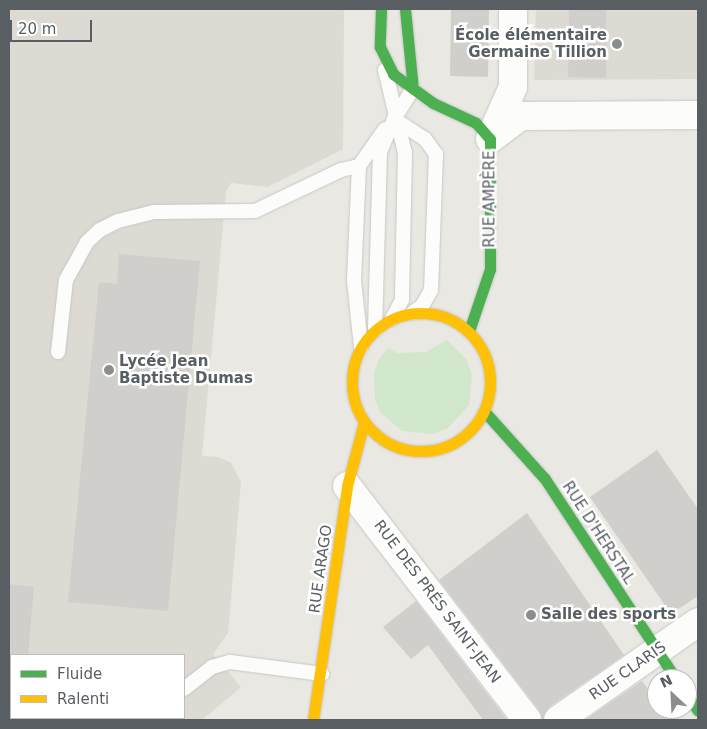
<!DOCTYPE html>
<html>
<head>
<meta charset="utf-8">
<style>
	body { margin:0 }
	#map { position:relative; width:707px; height:729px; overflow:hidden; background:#eae8e2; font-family:"DejaVu Sans",sans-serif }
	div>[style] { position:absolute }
	.education>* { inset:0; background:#dcdad2 }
	.green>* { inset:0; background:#d1e7cb }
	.building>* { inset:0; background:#d0cfcc }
	.roads { filter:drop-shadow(0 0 1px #c7c7c7) drop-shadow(0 0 1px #c7c7c7) }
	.lane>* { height:14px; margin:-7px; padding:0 7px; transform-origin:7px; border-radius:7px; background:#fcfcfb }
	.street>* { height:28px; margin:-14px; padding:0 14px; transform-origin:14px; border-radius:14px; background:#fcfcfb }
	.fast>* { height:11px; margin:-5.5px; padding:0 5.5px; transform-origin:5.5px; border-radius:5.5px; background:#4caf50 }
	.slow>* { height:11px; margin:-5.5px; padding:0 5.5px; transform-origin:5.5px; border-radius:5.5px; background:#ffc107 }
	.slow>.ring { margin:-5.5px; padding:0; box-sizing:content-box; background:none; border:11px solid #ffc107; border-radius:50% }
	.dots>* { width:14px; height:14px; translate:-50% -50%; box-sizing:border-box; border:2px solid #fff; border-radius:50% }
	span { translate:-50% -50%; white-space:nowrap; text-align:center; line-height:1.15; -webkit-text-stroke:5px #fff; paint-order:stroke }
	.poi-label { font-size:15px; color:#585e62; font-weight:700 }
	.right { translate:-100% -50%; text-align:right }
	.left { translate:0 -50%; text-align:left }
	.street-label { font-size:15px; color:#585e62 }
	.frame { position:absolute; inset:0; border:10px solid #585e62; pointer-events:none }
	.legend { position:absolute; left:10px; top:654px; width:175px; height:65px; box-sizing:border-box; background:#fff; border:1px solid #bcbfc0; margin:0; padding:6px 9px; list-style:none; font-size:15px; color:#585e62 }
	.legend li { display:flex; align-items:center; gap:10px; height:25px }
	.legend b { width:25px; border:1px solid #bcbfc0 }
	.north { position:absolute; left:647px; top:669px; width:50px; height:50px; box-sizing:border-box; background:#fff; border:1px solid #bcbfc0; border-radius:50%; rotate:335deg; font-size:14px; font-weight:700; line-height:20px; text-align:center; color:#585e62 }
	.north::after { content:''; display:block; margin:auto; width:18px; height:22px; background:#8b8e8f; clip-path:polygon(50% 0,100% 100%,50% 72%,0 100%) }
	.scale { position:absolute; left:10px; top:20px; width:82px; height:22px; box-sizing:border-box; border:2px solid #585e62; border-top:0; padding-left:6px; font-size:15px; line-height:18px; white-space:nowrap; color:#585e62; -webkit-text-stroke:4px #fff; paint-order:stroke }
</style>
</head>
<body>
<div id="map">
	<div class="education">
		<div style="clip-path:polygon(evenodd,9px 9px,344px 9px,343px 149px,268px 187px,231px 183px,226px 192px,202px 456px,219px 457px,231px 463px,241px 482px,228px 633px,213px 654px,241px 687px,202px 720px,9px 720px,9px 9px,11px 655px,184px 655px,184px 718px,11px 718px,11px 655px)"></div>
		<div style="clip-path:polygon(536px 9px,698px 9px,698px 79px,534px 80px)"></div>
	</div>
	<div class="green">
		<div style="clip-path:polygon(447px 340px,466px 359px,472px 374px,469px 405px,448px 428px,433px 434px,402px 431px,381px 413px,375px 400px,374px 372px,379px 359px,388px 348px,398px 353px,426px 352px)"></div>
	</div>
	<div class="building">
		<div style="clip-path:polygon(451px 9px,489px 9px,488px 77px,450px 76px)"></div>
		<div style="clip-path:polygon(569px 9px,606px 9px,606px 78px,568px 77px)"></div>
		<div style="clip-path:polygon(119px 254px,200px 261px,168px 611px,68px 602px,99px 282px,117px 284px)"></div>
		<div style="clip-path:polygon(657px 450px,698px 509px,698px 596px,671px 614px,590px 497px)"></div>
		<div style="clip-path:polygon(527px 513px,624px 655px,549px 707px,543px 720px,539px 710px,439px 580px)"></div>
		<div style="clip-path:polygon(9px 584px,34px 587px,28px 655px,11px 655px,11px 690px)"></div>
		<div style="clip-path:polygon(416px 601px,507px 720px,483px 720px,428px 645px,411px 659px,383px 627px)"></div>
		<div style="clip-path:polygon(642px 681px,657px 701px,657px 709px,663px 709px,671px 720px,585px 720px)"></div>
	</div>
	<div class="roads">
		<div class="lane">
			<div style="left:385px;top:70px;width:85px;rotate:76.5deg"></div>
			<div style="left:405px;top:153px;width:147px;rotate:91.2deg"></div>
			<div style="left:402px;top:300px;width:21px;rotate:118deg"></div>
			<div style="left:394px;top:119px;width:37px;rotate:33deg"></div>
			<div style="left:425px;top:139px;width:19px;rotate:54deg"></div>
			<div style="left:436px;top:154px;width:136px;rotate:92.1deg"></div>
			<div style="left:431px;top:290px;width:18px;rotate:119deg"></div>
			<div style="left:422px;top:306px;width:12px;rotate:145deg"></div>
			<div style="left:375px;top:330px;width:178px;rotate:-88.4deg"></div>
			<div style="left:380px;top:152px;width:36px;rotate:-67deg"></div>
			<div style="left:394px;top:119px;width:36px;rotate:-58deg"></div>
			<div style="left:361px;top:347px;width:67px;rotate:-96deg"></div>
			<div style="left:354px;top:280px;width:114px;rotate:-87.5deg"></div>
			<div style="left:359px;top:166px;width:45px;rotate:-54.9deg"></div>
			<div style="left:58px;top:352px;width:72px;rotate:-83.7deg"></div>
			<div style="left:66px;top:280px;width:43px;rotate:-61.1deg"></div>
			<div style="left:87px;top:242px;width:18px;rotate:-43deg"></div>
			<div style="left:100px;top:230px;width:20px;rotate:-27deg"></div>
			<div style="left:118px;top:221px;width:37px;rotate:-14deg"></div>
			<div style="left:154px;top:212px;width:101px;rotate:-0.6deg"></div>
			<div style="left:255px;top:211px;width:95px;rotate:-25.5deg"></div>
			<div style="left:341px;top:170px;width:18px;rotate:-13deg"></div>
			<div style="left:184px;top:689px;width:36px;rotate:-38deg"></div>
			<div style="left:212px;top:667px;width:19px;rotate:-16deg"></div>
			<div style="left:230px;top:662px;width:93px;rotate:7.4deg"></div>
			<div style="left:147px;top:720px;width:4px;rotate:-34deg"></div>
		</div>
		<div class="street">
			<div style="left:492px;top:134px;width:51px;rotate:-65.9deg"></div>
			<div style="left:513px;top:87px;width:78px;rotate:-90deg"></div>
			<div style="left:490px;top:139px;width:39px;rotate:-37deg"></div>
			<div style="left:521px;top:116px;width:177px;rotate:-0.3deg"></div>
			<div style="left:347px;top:486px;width:295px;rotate:52.4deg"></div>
			<div style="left:558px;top:720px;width:171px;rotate:-35deg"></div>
		</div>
		<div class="fast">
			<div style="left:381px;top:9px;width:38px;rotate:92deg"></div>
			<div style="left:380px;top:47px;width:30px;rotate:64deg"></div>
			<div style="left:393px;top:74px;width:49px;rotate:35.9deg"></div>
			<div style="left:433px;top:103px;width:47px;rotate:24.9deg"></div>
			<div style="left:476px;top:123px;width:21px;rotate:49deg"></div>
			<div style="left:490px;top:139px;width:130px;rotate:90deg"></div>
			<div style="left:490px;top:269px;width:65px;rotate:108.7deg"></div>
			<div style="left:405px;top:9px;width:80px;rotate:84.3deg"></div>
			<div style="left:484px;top:411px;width:91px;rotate:48.1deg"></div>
			<div style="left:545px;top:479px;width:239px;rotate:56.8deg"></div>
			<div style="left:687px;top:695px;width:19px;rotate:55deg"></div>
		</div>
		<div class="slow">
			<div class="ring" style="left:352px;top:313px;width:127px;height:127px"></div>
			<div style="left:313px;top:720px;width:236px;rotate:-81.7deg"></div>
			<div style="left:347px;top:486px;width:66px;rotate:-75.1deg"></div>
		</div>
	</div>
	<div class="dots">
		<div style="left:617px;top:44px;background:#8b8e8f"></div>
		<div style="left:109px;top:370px;background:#8b8e8f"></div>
		<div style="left:531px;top:615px;background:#8b8e8f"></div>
	</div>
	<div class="poi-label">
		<span class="right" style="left:607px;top:44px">École élémentaire<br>Germaine Tillion</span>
		<span class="left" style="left:119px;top:370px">Lycée Jean<br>Baptiste Dumas</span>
		<span class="left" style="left:541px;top:615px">Salle des sports</span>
	</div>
	<div class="street-label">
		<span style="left:490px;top:199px;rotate:-90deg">RUE AMPÈRE</span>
		<span style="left:598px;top:533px;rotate:57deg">RUE D'HERSTAL</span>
		<span style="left:321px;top:569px;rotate:-82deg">RUE ARAGO</span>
		<span style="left:437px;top:602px;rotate:53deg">RUE DES PRÉS SAINT-JEAN</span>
		<span style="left:628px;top:671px;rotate:-35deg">RUE CLARIS</span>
	</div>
	<div class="frame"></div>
	<ul class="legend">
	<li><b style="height:6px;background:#4caf50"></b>Fluide</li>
	<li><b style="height:6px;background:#ffc107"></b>Ralenti</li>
	</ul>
	<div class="north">N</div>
	<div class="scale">20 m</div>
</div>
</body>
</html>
